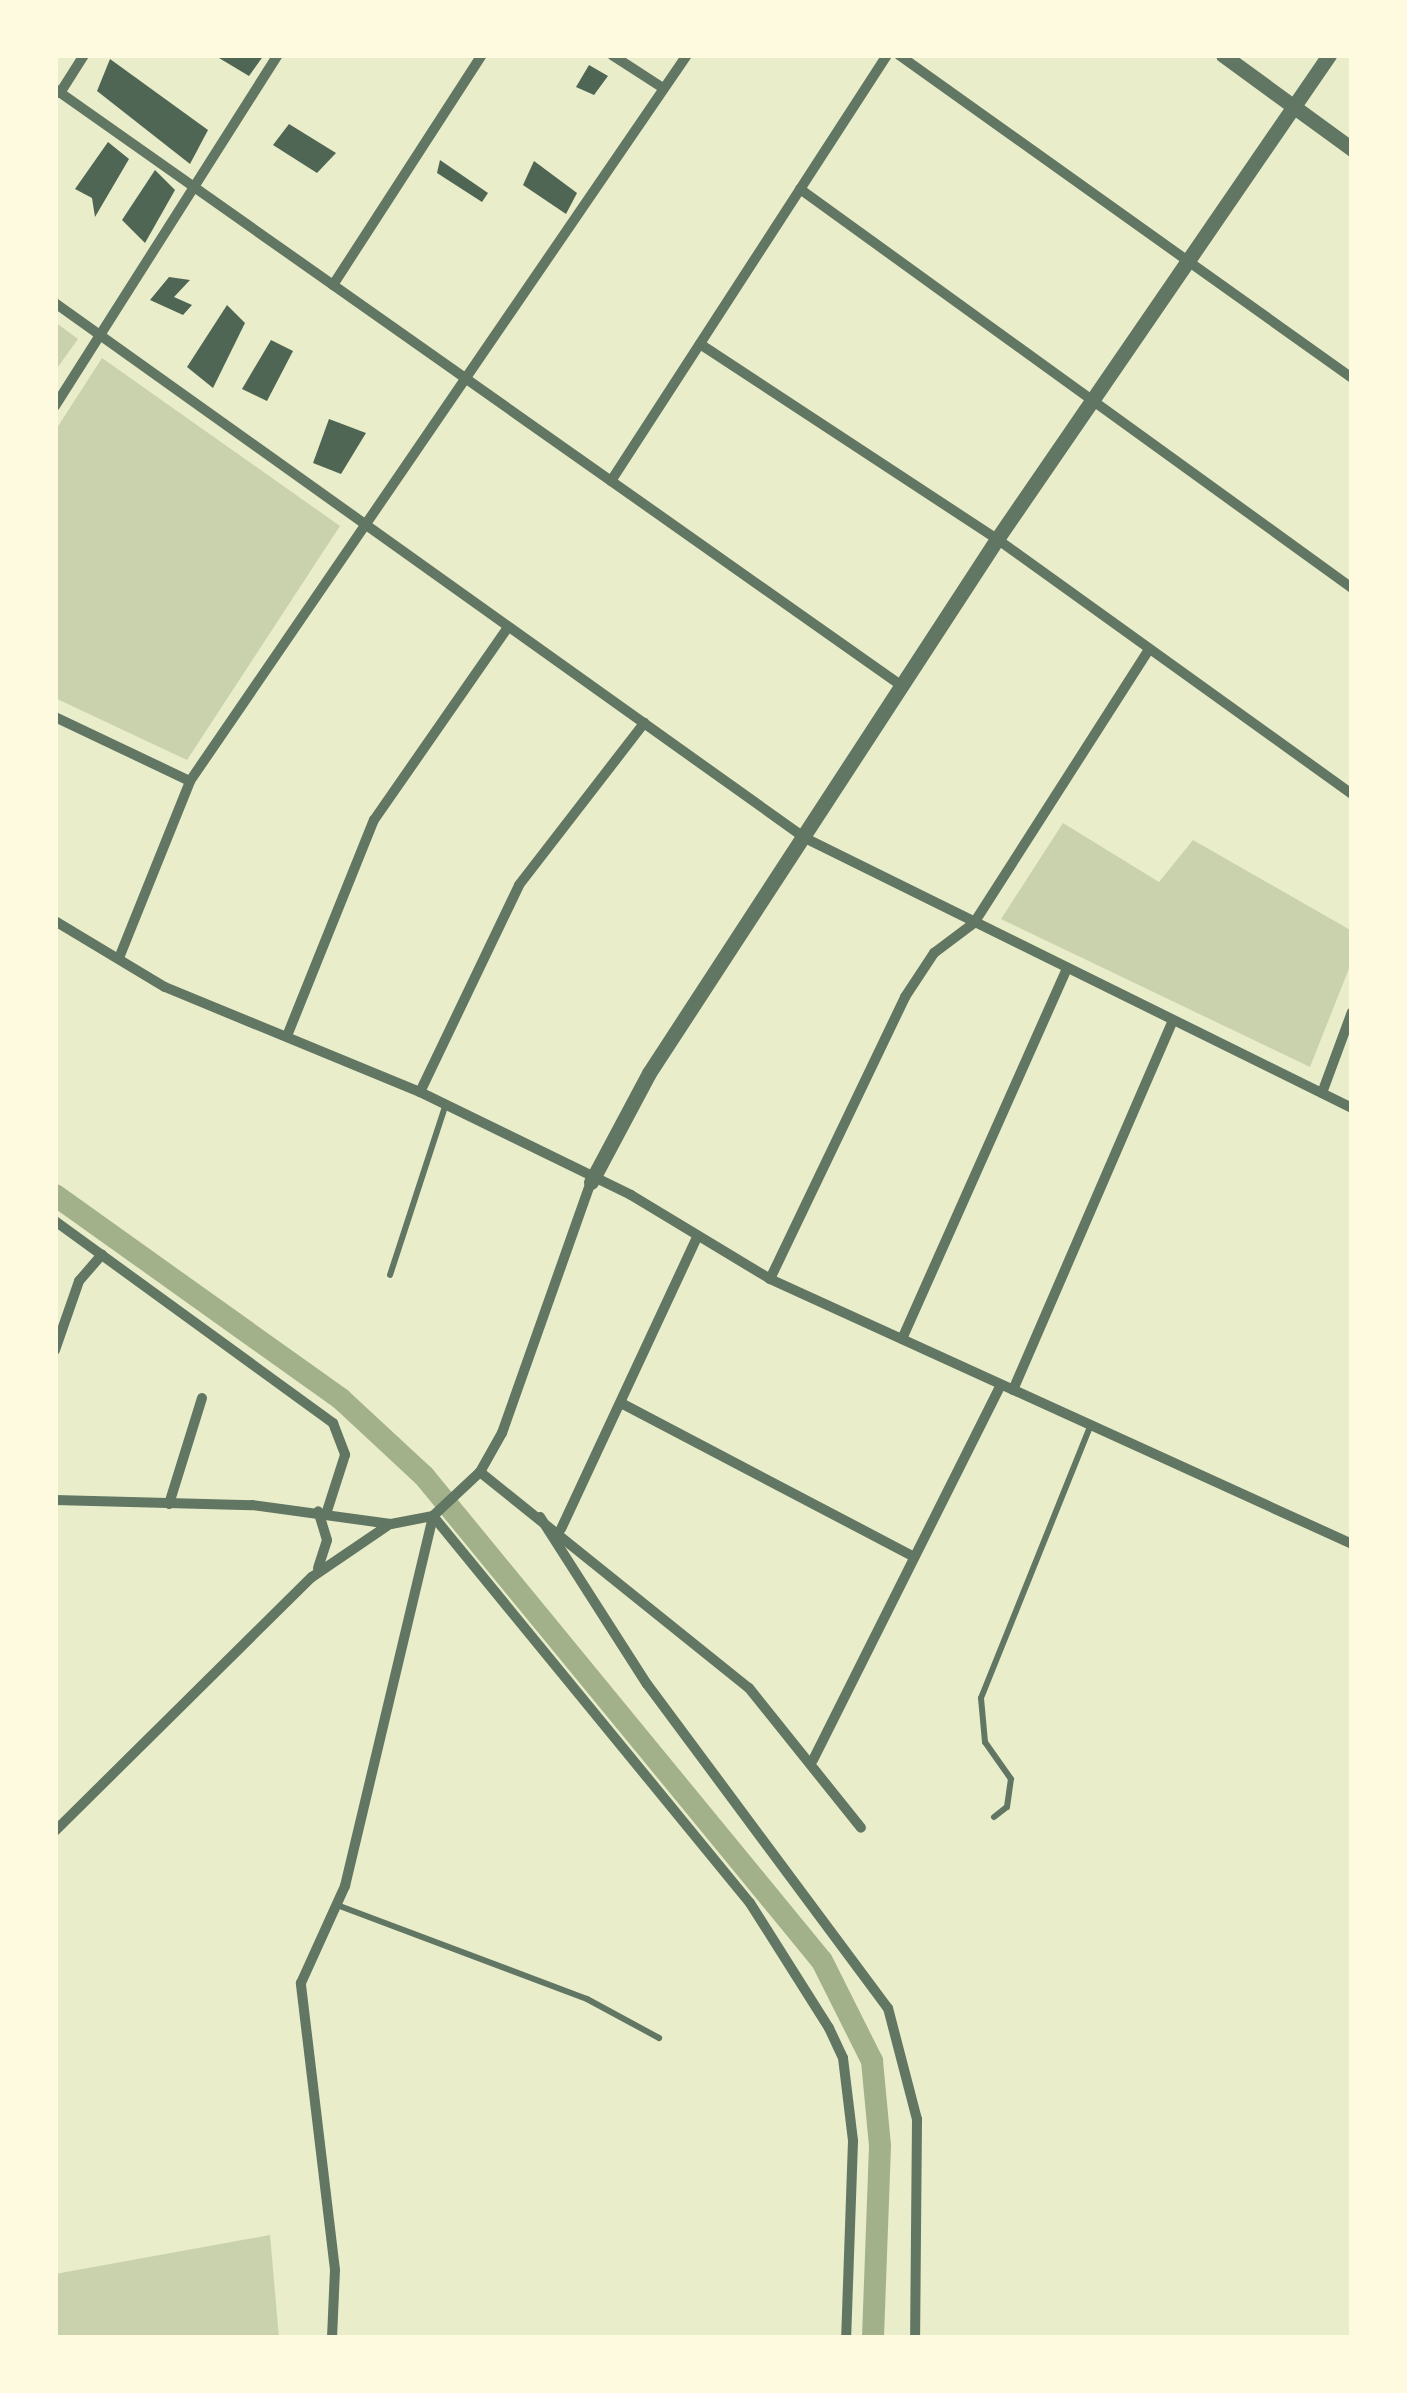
<!DOCTYPE html>
<html>
<head>
<meta charset="utf-8">
<style>
	body { margin:0 }
	#map { position:relative; width:1407px; height:2393px; overflow:hidden; background:#e9edc9; font-family:Barlow,sans-serif }
	div>[style] { position:absolute }
	.green>* { inset:0; background:#cad2ad }
	.canal>* { height:22px; margin:-11px; padding:0 11px; transform-origin:11px; border-radius:11px; background:#a3b18a }
	.building>* { inset:0; background:#4f6655 }
	.service>* { height:6px; margin:-3px; padding:0 3px; transform-origin:3px; border-radius:3px; background:#617663 }
	.minor>* { height:10px; margin:-5px; padding:0 5px; transform-origin:5px; border-radius:5px; background:#617663 }
	.tertiary>* { height:15px; margin:-7.5px; padding:0 7.5px; transform-origin:7.5px; border-radius:7.5px; background:#617663 }
	span { translate:-50% -50%; white-space:nowrap; text-align:center; line-height:1.15; -webkit-text-stroke:9px #fefae0; paint-order:stroke }
	.frame { position:absolute; inset:0; border:58px solid #fefae0; pointer-events:none }
</style>
</head>
<body>
<div id="map">
	<div class="green">
		<div style="clip-path:polygon(55px 322px,78px 339px,55px 371px)"></div>
		<div style="clip-path:polygon(102px 358px,340px 526px,187px 760px,55px 698px,55px 431px)"></div>
		<div style="clip-path:polygon(1063px 823px,1159px 882px,1193px 840px,1352px 931px,1352px 961px,1310px 1067px,1001px 919px)"></div>
		<div style="clip-path:polygon(270px 2235px,279px 2338px,55px 2338px,55px 2274px)"></div>
	</div>
	<div class="canal">
		<div style="left:55px;top:1195px;width:351px;rotate:35.5deg"></div>
		<div style="left:341px;top:1399px;width:113px;rotate:42.9deg"></div>
		<div style="left:424px;top:1476px;width:627px;rotate:50.63deg"></div>
		<div style="left:822px;top:1961px;width:112px;rotate:63.4deg"></div>
		<div style="left:872px;top:2061px;width:85px;rotate:84.6deg"></div>
		<div style="left:880px;top:2146px;width:192px;rotate:92.1deg"></div>
	</div>
	<div class="building">
		<div style="clip-path:polygon(214px 55px,264px 55px,249px 76px)"></div>
		<div style="clip-path:polygon(110px 59px,208px 130px,190px 164px,97px 91px)"></div>
		<div style="clip-path:polygon(589px 65px,608px 76px,594px 95px,576px 87px)"></div>
		<div style="clip-path:polygon(289px 124px,336px 153px,317px 173px,273px 145px)"></div>
		<div style="clip-path:polygon(108px 142px,129px 159px,95px 217px,92px 198px,75px 189px)"></div>
		<div style="clip-path:polygon(440px 160px,488px 193px,482px 202px,437px 173px)"></div>
		<div style="clip-path:polygon(534px 161px,577px 193px,566px 214px,523px 185px)"></div>
		<div style="clip-path:polygon(155px 170px,175px 190px,145px 243px,122px 220px)"></div>
		<div style="clip-path:polygon(169px 277px,190px 280px,174px 297px,192px 305px,183px 315px,150px 300px)"></div>
		<div style="clip-path:polygon(227px 305px,245px 323px,213px 388px,187px 367px)"></div>
		<div style="clip-path:polygon(271px 340px,293px 351px,267px 401px,242px 389px)"></div>
		<div style="clip-path:polygon(329px 419px,366px 433px,341px 474px,313px 463px)"></div>
	</div>
	<div class="service">
		<div style="left:390px;top:1275px;width:177px;rotate:-71.9deg"></div>
		<div style="left:994px;top:1817px;width:16px;rotate:-38deg"></div>
		<div style="left:1007px;top:1807px;width:28px;rotate:-82deg"></div>
		<div style="left:1011px;top:1779px;width:45px;rotate:-125.1deg"></div>
		<div style="left:985px;top:1742px;width:44px;rotate:-95.2deg"></div>
		<div style="left:981px;top:1698px;width:294px;rotate:-68.1deg"></div>
		<div style="left:337px;top:1905px;width:267px;rotate:20.6deg"></div>
		<div style="left:587px;top:1999px;width:82px;rotate:28.4deg"></div>
	</div>
	<div class="minor">
		<div style="left:612px;top:55px;width:61px;rotate:32.9deg"></div>
		<div style="left:899px;top:55px;width:556px;rotate:35.49deg"></div>
		<div style="left:55px;top:89px;width:1036px;rotate:35.18deg"></div>
		<div style="left:60px;top:93px;width:45px;rotate:-57.7deg"></div>
		<div style="left:800px;top:189px;width:681px;rotate:35.86deg"></div>
		<div style="left:333px;top:285px;width:274px;rotate:-57.1deg"></div>
		<div style="left:55px;top:303px;width:921px;rotate:35.5deg"></div>
		<div style="left:805px;top:838px;width:610px;rotate:26.27deg"></div>
		<div style="left:700px;top:344px;width:355px;rotate:33.3deg"></div>
		<div style="left:997px;top:539px;width:437px;rotate:35.7deg"></div>
		<div style="left:55px;top:406px;width:416px;rotate:-57.6deg"></div>
		<div style="left:611px;top:481px;width:508px;rotate:-57.06deg"></div>
		<div style="left:55px;top:717px;width:149px;rotate:25.4deg"></div>
		<div style="left:55px;top:921px;width:128px;rotate:31deg"></div>
		<div style="left:165px;top:987px;width:276px;rotate:22.4deg"></div>
		<div style="left:420px;top:1092px;width:235px;rotate:26deg"></div>
		<div style="left:631px;top:1195px;width:162px;rotate:31.1deg"></div>
		<div style="left:770px;top:1279px;width:639px;rotate:24.48deg"></div>
		<div style="left:119px;top:958px;width:191px;rotate:-68.1deg"></div>
		<div style="left:190px;top:781px;width:880px;rotate:-55.61deg"></div>
		<div style="left:287px;top:1036px;width:233px;rotate:-68.1deg"></div>
		<div style="left:374px;top:820px;width:235px;rotate:-55.2deg"></div>
		<div style="left:420px;top:1092px;width:229px;rotate:-64.4deg"></div>
		<div style="left:519px;top:885px;width:205px;rotate:-52.3deg"></div>
		<div style="left:1322px;top:1093px;width:86px;rotate:-69.7deg"></div>
		<div style="left:55px;top:1221px;width:344px;rotate:36deg"></div>
		<div style="left:333px;top:1423px;width:34px;rotate:69deg"></div>
		<div style="left:345px;top:1455px;width:59px;rotate:107.8deg"></div>
		<div style="left:770px;top:1279px;width:313px;rotate:-64.4deg"></div>
		<div style="left:905px;top:997px;width:53px;rotate:-56.6deg"></div>
		<div style="left:934px;top:953px;width:50px;rotate:-36.9deg"></div>
		<div style="left:974px;top:923px;width:325px;rotate:-57.4deg"></div>
		<div style="left:902px;top:1339px;width:405px;rotate:-66deg"></div>
		<div style="left:55px;top:1350px;width:73px;rotate:-70.8deg"></div>
		<div style="left:79px;top:1281px;width:35px;rotate:-49deg"></div>
		<div style="left:1013px;top:1390px;width:402px;rotate:-66.6deg"></div>
		<div style="left:621px;top:1403px;width:331px;rotate:27.7deg"></div>
		<div style="left:480px;top:1472px;width:345px;rotate:38.8deg"></div>
		<div style="left:749px;top:1688px;width:179px;rotate:51.3deg"></div>
		<div style="left:55px;top:1500px;width:197px;rotate:1.5deg"></div>
		<div style="left:252px;top:1505px;width:140px;rotate:7.8deg"></div>
		<div style="left:391px;top:1524px;width:43px;rotate:-10.8deg"></div>
		<div style="left:433px;top:1516px;width:64px;rotate:-43.1deg"></div>
		<div style="left:480px;top:1472px;width:45px;rotate:-60.6deg"></div>
		<div style="left:502px;top:1433px;width:266px;rotate:-70.5deg"></div>
		<div style="left:169px;top:1504px;width:111px;rotate:-72.7deg"></div>
		<div style="left:433px;top:1516px;width:500px;rotate:50.68deg"></div>
		<div style="left:750px;top:1903px;width:148px;rotate:57.7deg"></div>
		<div style="left:829px;top:2028px;width:33px;rotate:65deg"></div>
		<div style="left:843px;top:2058px;width:84px;rotate:83.1deg"></div>
		<div style="left:853px;top:2141px;width:197px;rotate:92deg"></div>
		<div style="left:540px;top:1517px;width:198px;rotate:57.4deg"></div>
		<div style="left:647px;top:1684px;width:404px;rotate:53.4deg"></div>
		<div style="left:888px;top:2008px;width:115px;rotate:75.4deg"></div>
		<div style="left:917px;top:2119px;width:219px;rotate:90.5deg"></div>
		<div style="left:561px;top:1529px;width:320px;rotate:-65deg"></div>
		<div style="left:318px;top:1568px;width:29px;rotate:-72deg"></div>
		<div style="left:327px;top:1540px;width:30px;rotate:-107deg"></div>
		<div style="left:813px;top:1760px;width:420px;rotate:-63.4deg"></div>
		<div style="left:55px;top:1831px;width:361px;rotate:-44.7deg"></div>
		<div style="left:312px;top:1577px;width:94px;rotate:-34.2deg"></div>
		<div style="left:332px;top:2338px;width:68px;rotate:-87.5deg"></div>
		<div style="left:335px;top:2270px;width:289px;rotate:-96.8deg"></div>
		<div style="left:301px;top:1983px;width:107px;rotate:-65.6deg"></div>
		<div style="left:345px;top:1886px;width:380px;rotate:-76.6deg"></div>
	</div>
	<div class="tertiary">
		<div style="left:1223px;top:55px;width:160px;rotate:36.1deg"></div>
		<div style="left:591px;top:1182px;width:123px;rotate:-62deg"></div>
		<div style="left:649px;top:1073px;width:637px;rotate:-56.91deg"></div>
		<div style="left:997px;top:539px;width:587px;rotate:-55.55deg"></div>
	</div>
	<div class="frame"></div>
</div>
</body>
</html>
